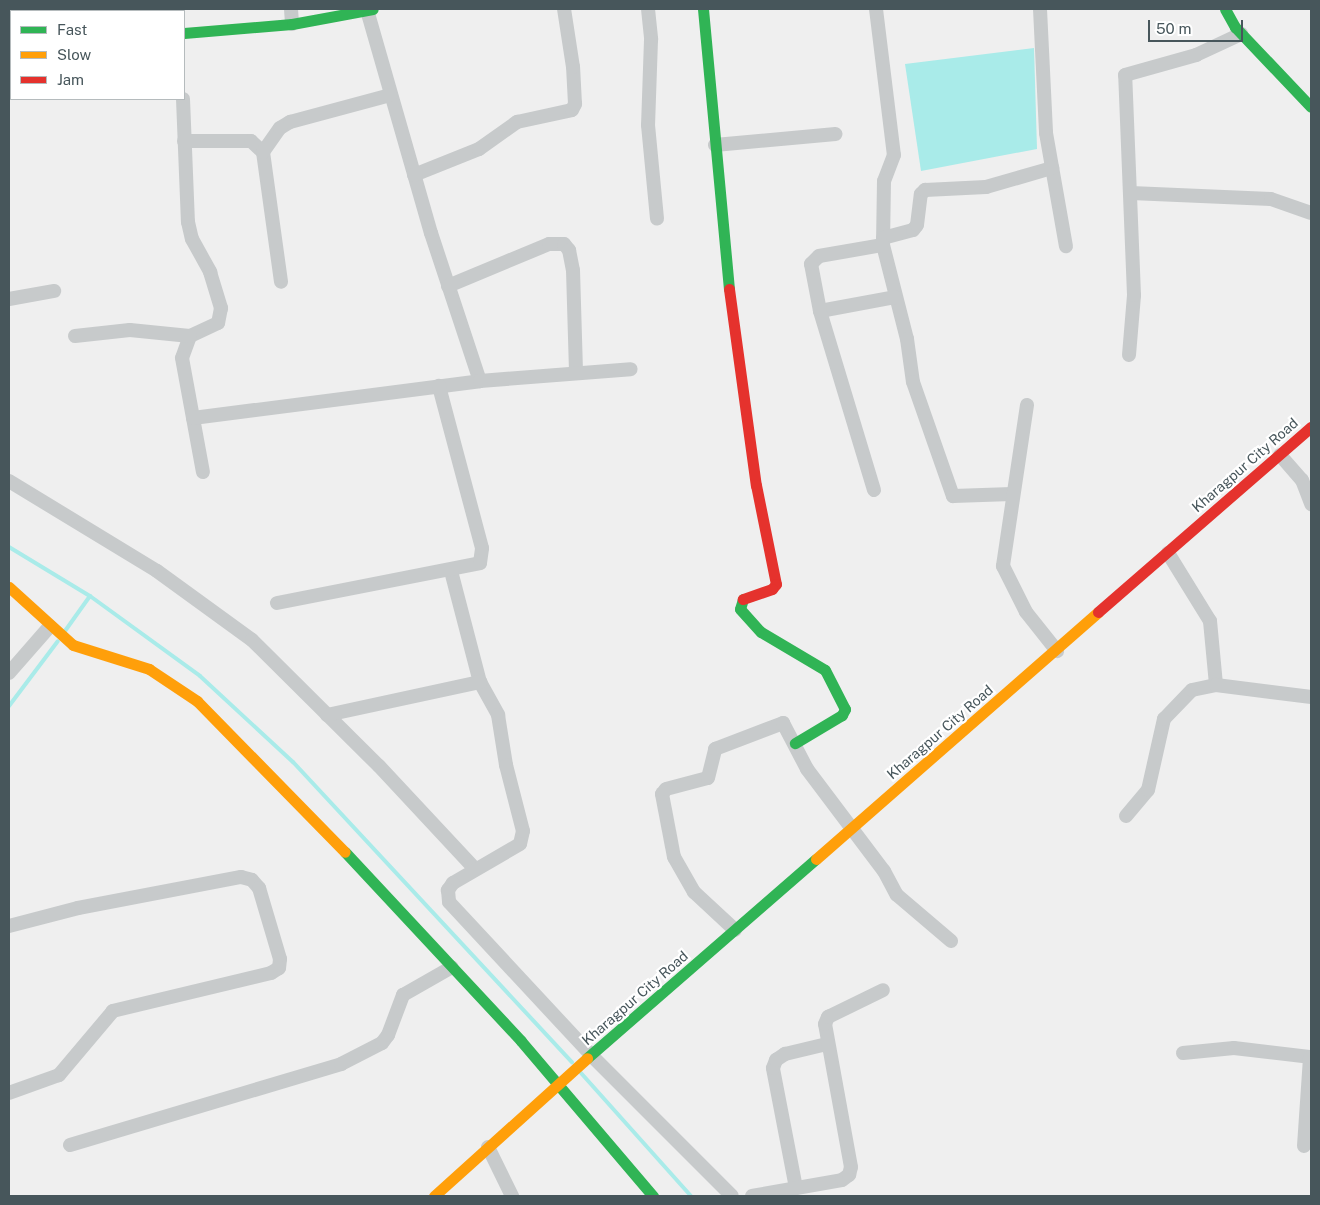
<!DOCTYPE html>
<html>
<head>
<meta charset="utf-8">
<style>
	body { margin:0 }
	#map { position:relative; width:1320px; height:1205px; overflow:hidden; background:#efefef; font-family:"Public Sans",sans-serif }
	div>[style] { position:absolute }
	.water>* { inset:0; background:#a9ebe9 }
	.stream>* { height:4px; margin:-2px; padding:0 2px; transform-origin:2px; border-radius:2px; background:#a9ebe9 }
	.street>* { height:14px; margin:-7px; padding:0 7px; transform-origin:7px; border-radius:7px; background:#c7cacb }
	.fast>* { height:11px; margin:-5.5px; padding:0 5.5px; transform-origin:5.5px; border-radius:5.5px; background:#30b455 }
	.slow>* { height:11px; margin:-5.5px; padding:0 5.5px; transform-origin:5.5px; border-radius:5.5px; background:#ff9f0a }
	.jam>* { height:11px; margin:-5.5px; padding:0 5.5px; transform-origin:5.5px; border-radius:5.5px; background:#e5322d }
	span { translate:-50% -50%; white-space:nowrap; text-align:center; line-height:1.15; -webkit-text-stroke:4.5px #fff; paint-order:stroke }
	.street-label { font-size:14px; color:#47565b }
	.frame { position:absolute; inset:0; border:10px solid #47565b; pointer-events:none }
	.legend { position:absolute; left:10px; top:10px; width:175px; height:90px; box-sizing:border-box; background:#fff; border:1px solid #b5bbbd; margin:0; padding:6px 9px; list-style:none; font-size:15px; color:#47565b }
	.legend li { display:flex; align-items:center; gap:10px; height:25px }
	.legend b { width:25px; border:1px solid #b5bbbd }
	.scale { position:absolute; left:1148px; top:20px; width:95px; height:22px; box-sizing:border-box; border:2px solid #47565b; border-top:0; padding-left:6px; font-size:15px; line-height:18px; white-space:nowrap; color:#47565b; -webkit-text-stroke:4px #fff; paint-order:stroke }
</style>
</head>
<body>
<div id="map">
	<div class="water">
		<div style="clip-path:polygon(1034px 48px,1037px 149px,921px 171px,905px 64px)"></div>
	</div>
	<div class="stream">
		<div style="left:9px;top:547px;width:95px;rotate:31.2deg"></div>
		<div style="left:90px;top:596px;width:136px;rotate:36deg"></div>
		<div style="left:200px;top:676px;width:127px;rotate:42.8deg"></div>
		<div style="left:293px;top:762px;width:410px;rotate:47.1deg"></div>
		<div style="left:65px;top:631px;width:43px;rotate:-54.5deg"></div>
		<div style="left:9px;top:706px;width:81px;rotate:-53deg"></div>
		<div style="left:581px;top:1073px;width:165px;rotate:48.2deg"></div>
	</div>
	<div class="street">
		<div style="left:93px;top:9px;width:2px;rotate:90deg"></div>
		<div style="left:291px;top:9px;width:15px;rotate:86deg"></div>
		<div style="left:648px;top:9px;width:31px;rotate:84deg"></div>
		<div style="left:651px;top:40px;width:85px;rotate:92deg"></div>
		<div style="left:648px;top:125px;width:94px;rotate:84.5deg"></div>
		<div style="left:876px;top:9px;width:147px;rotate:83deg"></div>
		<div style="left:894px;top:155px;width:28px;rotate:111deg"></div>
		<div style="left:884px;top:181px;width:64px;rotate:90.9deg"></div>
		<div style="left:883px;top:245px;width:97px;rotate:75.7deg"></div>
		<div style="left:907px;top:339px;width:43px;rotate:82.1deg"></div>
		<div style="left:913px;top:382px;width:121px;rotate:70.7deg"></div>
		<div style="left:953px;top:496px;width:59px;rotate:-1.9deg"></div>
		<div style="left:1040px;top:9px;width:124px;rotate:87.2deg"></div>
		<div style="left:1046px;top:133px;width:115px;rotate:80deg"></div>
		<div style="left:367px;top:10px;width:232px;rotate:74deg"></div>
		<div style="left:431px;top:233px;width:156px;rotate:71.7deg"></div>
		<div style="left:183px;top:99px;width:123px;rotate:87.7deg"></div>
		<div style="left:188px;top:222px;width:17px;rotate:77deg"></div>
		<div style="left:192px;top:239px;width:38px;rotate:61deg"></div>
		<div style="left:210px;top:272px;width:38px;rotate:73deg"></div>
		<div style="left:221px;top:308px;width:15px;rotate:101deg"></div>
		<div style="left:218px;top:323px;width:31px;rotate:155deg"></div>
		<div style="left:190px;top:336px;width:23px;rotate:110deg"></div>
		<div style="left:182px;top:358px;width:116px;rotate:79.6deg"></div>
		<div style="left:184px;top:141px;width:67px"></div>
		<div style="left:251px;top:141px;width:16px;rotate:43deg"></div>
		<div style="left:263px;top:152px;width:131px;rotate:82.1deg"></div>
		<div style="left:715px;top:145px;width:121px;rotate:-5.2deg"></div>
		<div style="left:263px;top:152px;width:29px;rotate:-55deg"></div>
		<div style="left:280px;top:128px;width:12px;rotate:-31deg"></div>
		<div style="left:290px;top:122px;width:104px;rotate:-15.1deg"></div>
		<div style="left:414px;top:175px;width:70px;rotate:-21.8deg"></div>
		<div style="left:479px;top:149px;width:47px;rotate:-35.4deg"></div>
		<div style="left:517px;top:122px;width:56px;rotate:-12.3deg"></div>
		<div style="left:572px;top:110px;width:7px;rotate:-63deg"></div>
		<div style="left:575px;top:104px;width:37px;rotate:-93deg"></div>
		<div style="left:573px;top:67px;width:59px;rotate:-98.8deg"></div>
		<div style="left:1131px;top:193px;width:140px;rotate:2.5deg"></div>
		<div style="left:1271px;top:199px;width:42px;rotate:19.3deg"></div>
		<div style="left:883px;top:238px;width:31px;rotate:-15deg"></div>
		<div style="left:913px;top:230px;width:6px;rotate:-51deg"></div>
		<div style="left:917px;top:225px;width:31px;rotate:-83deg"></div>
		<div style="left:921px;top:194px;width:6px;rotate:-45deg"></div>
		<div style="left:925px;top:190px;width:61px;rotate:-2.8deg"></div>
		<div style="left:986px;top:187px;width:69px;rotate:-16.1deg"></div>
		<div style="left:448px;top:286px;width:109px;rotate:-22.6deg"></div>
		<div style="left:549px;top:244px;width:15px"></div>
		<div style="left:564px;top:244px;width:8px;rotate:50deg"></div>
		<div style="left:569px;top:250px;width:20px;rotate:79deg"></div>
		<div style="left:573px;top:270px;width:102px;rotate:88.3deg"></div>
		<div style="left:9px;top:299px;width:46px;rotate:-10.1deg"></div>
		<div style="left:820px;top:311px;width:76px;rotate:-10.6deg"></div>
		<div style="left:75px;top:336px;width:55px;rotate:-6.2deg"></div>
		<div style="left:130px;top:330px;width:60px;rotate:5.7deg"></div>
		<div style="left:1129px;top:355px;width:60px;rotate:-85.2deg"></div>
		<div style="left:1134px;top:295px;width:220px;rotate:-92.3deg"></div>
		<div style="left:1125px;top:75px;width:74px;rotate:-15.7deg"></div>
		<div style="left:1196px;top:55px;width:50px;rotate:-25deg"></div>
		<div style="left:1027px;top:405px;width:163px;rotate:98.5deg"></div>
		<div style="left:1003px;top:566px;width:51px;rotate:63.4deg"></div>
		<div style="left:1026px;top:612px;width:50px;rotate:51.5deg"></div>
		<div style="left:193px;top:418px;width:289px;rotate:-7.3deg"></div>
		<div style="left:480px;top:381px;width:151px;rotate:-4.5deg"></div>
		<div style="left:1280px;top:455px;width:33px;rotate:49deg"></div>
		<div style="left:1302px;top:480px;width:26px;rotate:69deg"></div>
		<div style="left:9px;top:481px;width:173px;rotate:31.3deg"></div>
		<div style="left:157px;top:571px;width:117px;rotate:36deg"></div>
		<div style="left:252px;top:640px;width:179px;rotate:44.8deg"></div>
		<div style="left:379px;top:766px;width:141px;rotate:47deg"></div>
		<div style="left:874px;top:490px;width:187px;rotate:-106.8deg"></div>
		<div style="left:820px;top:311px;width:48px;rotate:-100.8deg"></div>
		<div style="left:811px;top:264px;width:11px;rotate:-45deg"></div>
		<div style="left:819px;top:256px;width:65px;rotate:-9.8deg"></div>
		<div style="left:1168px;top:553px;width:80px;rotate:58.3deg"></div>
		<div style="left:1210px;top:621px;width:64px;rotate:84.6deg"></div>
		<div style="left:451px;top:571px;width:115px;rotate:75.4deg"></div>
		<div style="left:480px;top:682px;width:38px;rotate:61deg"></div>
		<div style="left:498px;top:715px;width:51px;rotate:80.9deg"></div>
		<div style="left:506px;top:765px;width:68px;rotate:75.6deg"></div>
		<div style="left:523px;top:831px;width:13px;rotate:103deg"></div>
		<div style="left:520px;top:844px;width:78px;rotate:149.8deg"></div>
		<div style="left:453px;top:883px;width:9px;rotate:126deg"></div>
		<div style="left:448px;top:890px;width:12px;rotate:85deg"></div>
		<div style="left:449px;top:902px;width:209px;rotate:47.1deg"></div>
		<div style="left:591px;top:1055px;width:199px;rotate:45deg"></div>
		<div style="left:277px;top:603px;width:207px;rotate:-11.1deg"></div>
		<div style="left:480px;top:563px;width:15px;rotate:-82deg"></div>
		<div style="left:482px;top:548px;width:168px;rotate:-104.9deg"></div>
		<div style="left:9px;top:673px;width:62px;rotate:-48.9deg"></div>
		<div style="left:327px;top:715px;width:157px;rotate:-12.2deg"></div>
		<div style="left:1126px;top:816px;width:34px;rotate:-50deg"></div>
		<div style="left:1148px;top:790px;width:73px;rotate:-77.3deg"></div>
		<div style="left:1164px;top:719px;width:40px;rotate:-46deg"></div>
		<div style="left:1192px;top:690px;width:25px;rotate:-12deg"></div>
		<div style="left:1216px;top:685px;width:96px;rotate:7.2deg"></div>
		<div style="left:9px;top:926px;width:71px;rotate:-14.6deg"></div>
		<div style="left:78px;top:908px;width:166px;rotate:-10.8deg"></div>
		<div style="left:241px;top:877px;width:11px;rotate:15deg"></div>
		<div style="left:252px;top:880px;width:11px;rotate:49deg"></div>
		<div style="left:259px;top:888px;width:74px;rotate:73.5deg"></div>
		<div style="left:280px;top:959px;width:9px;rotate:96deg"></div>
		<div style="left:279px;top:968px;width:9px;rotate:148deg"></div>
		<div style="left:271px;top:973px;width:163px;rotate:166.5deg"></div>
		<div style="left:113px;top:1011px;width:84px;rotate:130.2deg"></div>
		<div style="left:59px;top:1075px;width:53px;rotate:160.2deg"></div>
		<div style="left:735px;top:930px;width:56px;rotate:-137.2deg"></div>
		<div style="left:694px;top:892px;width:40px;rotate:-119.7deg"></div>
		<div style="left:674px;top:857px;width:64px;rotate:-100.8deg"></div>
		<div style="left:662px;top:794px;width:6px;rotate:-51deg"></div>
		<div style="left:666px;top:789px;width:43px;rotate:-14.7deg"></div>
		<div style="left:708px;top:778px;width:30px;rotate:-76deg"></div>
		<div style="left:715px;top:749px;width:73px;rotate:-20.9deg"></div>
		<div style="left:783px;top:723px;width:52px;rotate:62.4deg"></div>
		<div style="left:807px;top:769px;width:128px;rotate:53deg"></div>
		<div style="left:884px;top:871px;width:27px;rotate:62deg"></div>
		<div style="left:897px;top:895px;width:71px;rotate:40.4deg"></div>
		<div style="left:1183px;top:1053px;width:51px;rotate:-5.6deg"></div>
		<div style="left:1234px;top:1048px;width:78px;rotate:6.7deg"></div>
		<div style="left:70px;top:1145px;width:283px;rotate:-16.6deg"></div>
		<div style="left:341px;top:1064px;width:46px;rotate:-27.1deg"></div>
		<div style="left:382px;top:1043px;width:10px;rotate:-53deg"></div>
		<div style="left:388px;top:1035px;width:43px;rotate:-69.4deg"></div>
		<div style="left:403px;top:995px;width:56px;rotate:-29.7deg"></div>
		<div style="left:1304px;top:1146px;width:89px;rotate:-86.1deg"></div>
		<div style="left:488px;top:1147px;width:55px;rotate:63.9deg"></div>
		<div style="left:796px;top:1188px;width:122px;rotate:-100.9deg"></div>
		<div style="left:773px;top:1068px;width:9px;rotate:-69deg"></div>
		<div style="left:776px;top:1060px;width:11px;rotate:-34deg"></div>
		<div style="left:785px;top:1054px;width:43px;rotate:-13.4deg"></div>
		<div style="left:752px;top:1196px;width:91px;rotate:-10.1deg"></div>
		<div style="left:842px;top:1180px;width:9px;rotate:-36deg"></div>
		<div style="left:849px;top:1175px;width:8px;rotate:-76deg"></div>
		<div style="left:851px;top:1167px;width:145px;rotate:-100.3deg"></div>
		<div style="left:825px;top:1024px;width:8px;rotate:-67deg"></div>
		<div style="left:828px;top:1017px;width:61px;rotate:-26.1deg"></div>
	</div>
	<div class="fast">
		<div style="left:703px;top:9px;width:281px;rotate:84.7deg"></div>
		<div style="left:1225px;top:9px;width:21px;rotate:61deg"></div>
		<div style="left:1235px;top:27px;width:110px;rotate:46.5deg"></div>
		<div style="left:184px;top:33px;width:108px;rotate:-4.8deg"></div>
		<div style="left:292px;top:24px;width:82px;rotate:-10.5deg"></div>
		<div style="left:743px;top:599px;width:10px;rotate:107deg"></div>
		<div style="left:740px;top:609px;width:31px;rotate:48deg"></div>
		<div style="left:761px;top:632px;width:74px;rotate:30.7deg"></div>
		<div style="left:825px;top:670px;width:44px;rotate:62.9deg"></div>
		<div style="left:845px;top:709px;width:7px;rotate:117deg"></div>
		<div style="left:842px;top:715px;width:55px;rotate:149.2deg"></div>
		<div style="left:345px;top:852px;width:258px;rotate:47deg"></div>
		<div style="left:521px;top:1041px;width:204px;rotate:49.6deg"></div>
		<div style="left:587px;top:1058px;width:303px;rotate:-41deg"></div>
	</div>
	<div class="slow">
		<div style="left:9px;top:52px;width:2px;rotate:-27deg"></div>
		<div style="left:9px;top:587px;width:86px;rotate:42.2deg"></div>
		<div style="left:73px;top:645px;width:80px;rotate:17.5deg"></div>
		<div style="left:149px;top:669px;width:58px;rotate:33.7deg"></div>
		<div style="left:197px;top:701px;width:211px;rotate:45.6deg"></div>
		<div style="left:816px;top:859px;width:375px;rotate:-41.2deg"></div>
		<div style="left:434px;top:1196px;width:206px;rotate:-42deg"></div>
	</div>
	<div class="jam">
		<div style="left:729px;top:289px;width:198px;rotate:82.2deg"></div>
		<div style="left:756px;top:485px;width:101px;rotate:78.6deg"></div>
		<div style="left:776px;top:584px;width:6px;rotate:129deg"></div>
		<div style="left:772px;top:589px;width:31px;rotate:161deg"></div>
		<div style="left:1098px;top:612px;width:282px;rotate:-41deg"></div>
	</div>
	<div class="street-label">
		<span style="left:1245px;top:465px;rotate:-41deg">Kharagpur City Road</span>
		<span style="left:940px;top:732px;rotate:-41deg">Kharagpur City Road</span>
		<span style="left:635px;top:998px;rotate:-41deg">Kharagpur City Road</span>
	</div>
	<div class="frame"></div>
	<ul class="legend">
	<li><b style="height:6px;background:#30b455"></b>Fast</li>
	<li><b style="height:6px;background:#ff9f0a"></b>Slow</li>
	<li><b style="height:6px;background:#e5322d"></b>Jam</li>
	</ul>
	<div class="scale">50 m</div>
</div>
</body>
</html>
